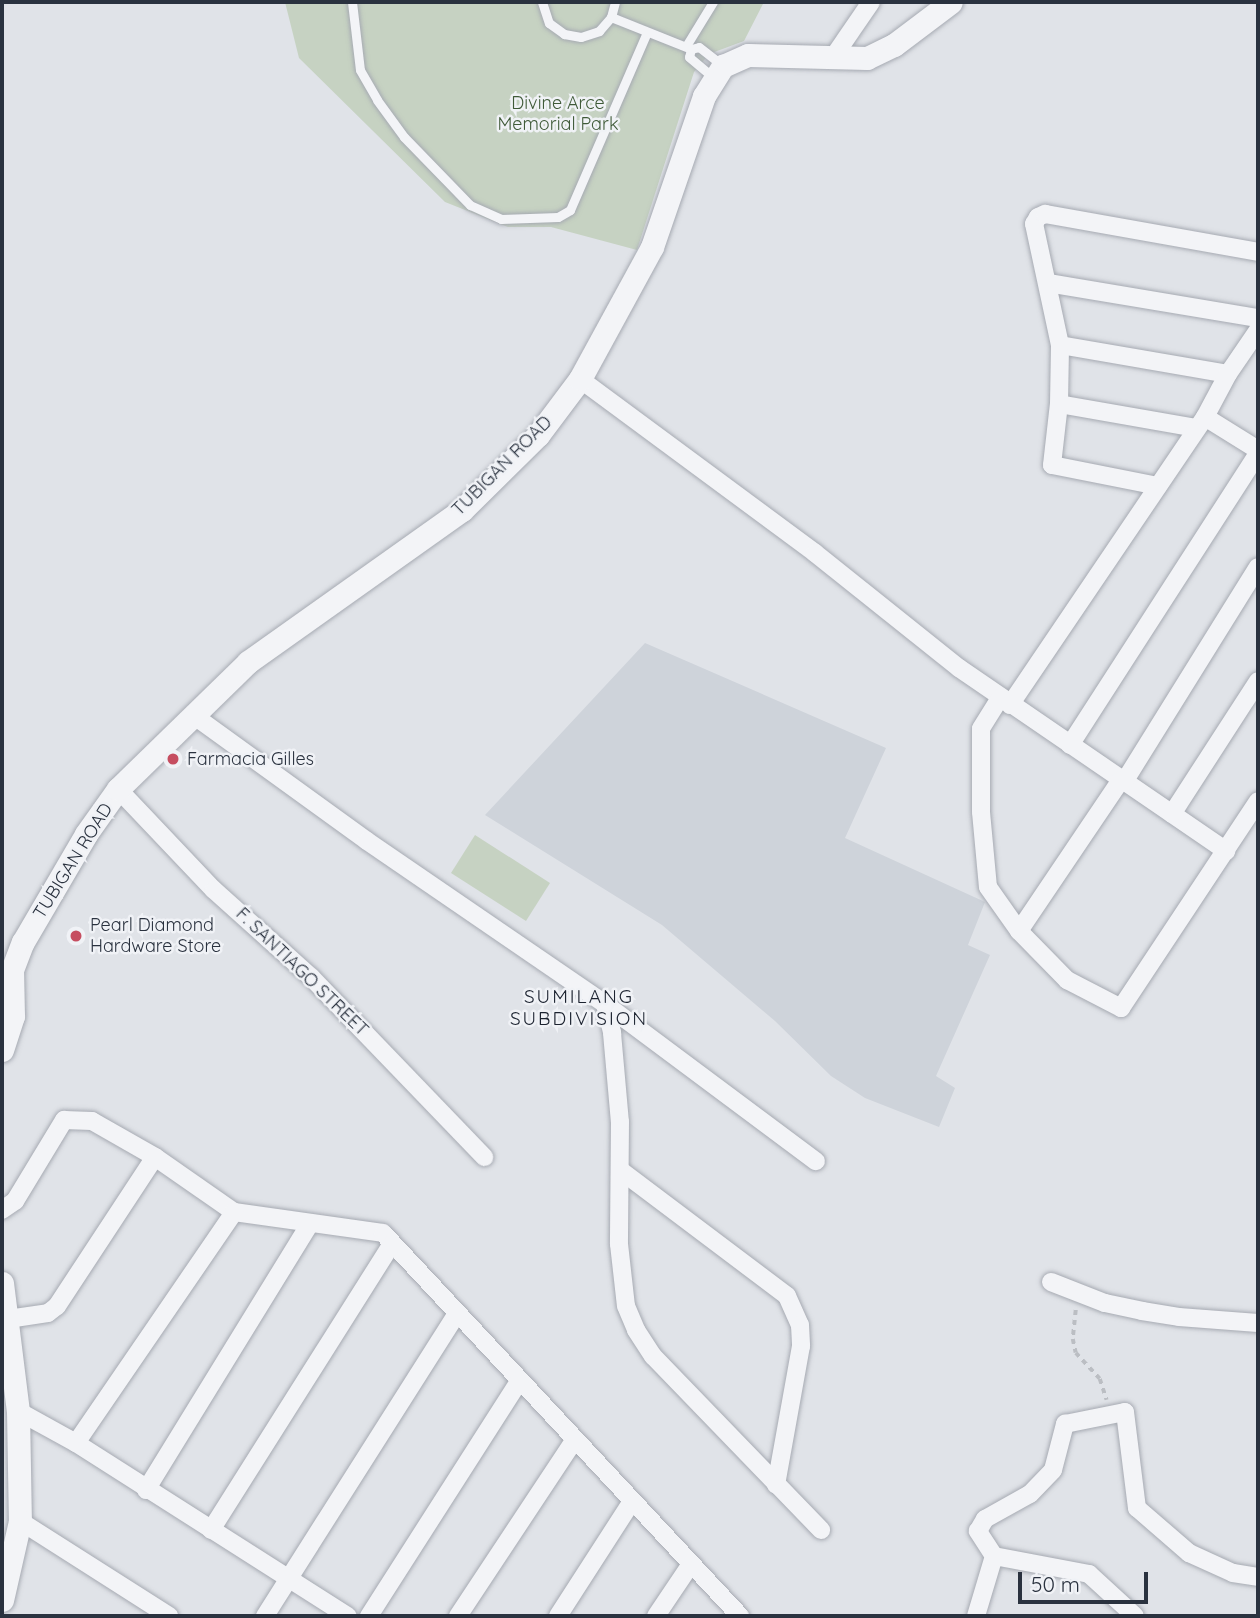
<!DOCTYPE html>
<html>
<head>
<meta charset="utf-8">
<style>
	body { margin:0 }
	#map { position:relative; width:1260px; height:1618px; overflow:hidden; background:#e0e3e8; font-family:Quicksand,sans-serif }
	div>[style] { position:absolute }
	.built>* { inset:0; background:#ced3da }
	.green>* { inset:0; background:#c6d2c2 }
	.path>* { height:3.5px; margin-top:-1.75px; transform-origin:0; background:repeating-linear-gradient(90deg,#bbbec3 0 5px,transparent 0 10px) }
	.roads { filter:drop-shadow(0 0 2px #a6aab2) drop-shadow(0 0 2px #a6aab2) }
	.service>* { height:9px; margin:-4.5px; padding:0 4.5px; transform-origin:4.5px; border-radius:4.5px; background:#f3f4f7 }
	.minor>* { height:18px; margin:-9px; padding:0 9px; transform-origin:9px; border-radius:9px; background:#f3f4f7 }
	.tertiary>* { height:23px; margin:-11.5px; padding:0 11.5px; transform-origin:11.5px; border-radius:11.5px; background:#f3f4f7 }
	.dots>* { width:19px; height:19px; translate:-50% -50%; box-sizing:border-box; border:4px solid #f0f2f6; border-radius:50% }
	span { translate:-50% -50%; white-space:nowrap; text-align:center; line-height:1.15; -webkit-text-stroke:5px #f0f2f6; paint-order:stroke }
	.park-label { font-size:18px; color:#3f5a38 }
	.street-label { font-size:18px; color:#2a323f }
	.poi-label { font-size:18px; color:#2a323f }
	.left { translate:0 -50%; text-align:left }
	.neighbourhood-label { font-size:19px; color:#1c2330; letter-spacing:2px }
	.frame { position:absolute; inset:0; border:4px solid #2a323f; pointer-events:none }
	.scale { position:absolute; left:1018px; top:1572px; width:130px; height:32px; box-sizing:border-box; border:4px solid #2a323f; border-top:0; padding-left:9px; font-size:21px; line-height:24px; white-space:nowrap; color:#2a323f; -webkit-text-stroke:5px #f0f2f6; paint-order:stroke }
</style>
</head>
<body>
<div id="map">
	<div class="built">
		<div style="clip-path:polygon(645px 643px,886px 748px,845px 838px,985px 902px,968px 945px,990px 955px,936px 1076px,955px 1088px,939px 1127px,865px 1098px,831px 1076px,775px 1021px,662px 925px,485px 815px)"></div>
	</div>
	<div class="green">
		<div style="clip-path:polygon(285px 2px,764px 2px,744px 41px,709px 54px,694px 72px,637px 250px,551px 227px,508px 227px,445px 202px,299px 58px)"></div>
		<div style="clip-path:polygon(475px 835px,550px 883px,526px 921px,451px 873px)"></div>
	</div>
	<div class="path">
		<div style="left:1076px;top:1310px;width:29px;rotate:96deg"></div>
		<div style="left:1073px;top:1339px;width:14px;rotate:78deg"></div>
		<div style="left:1076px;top:1353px;width:35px;rotate:47deg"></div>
		<div style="left:1100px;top:1379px;width:22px;rotate:72deg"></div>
	</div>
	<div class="roads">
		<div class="service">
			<div style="left:352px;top:2px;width:68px;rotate:83.3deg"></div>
			<div style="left:360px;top:70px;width:34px;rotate:60deg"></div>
			<div style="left:377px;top:100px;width:46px;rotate:53.9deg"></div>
			<div style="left:404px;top:137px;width:95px;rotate:45.9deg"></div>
			<div style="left:470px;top:205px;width:34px;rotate:24deg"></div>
			<div style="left:501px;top:219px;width:57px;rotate:-2deg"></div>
			<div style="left:558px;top:217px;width:14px;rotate:-30deg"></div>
			<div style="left:570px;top:210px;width:194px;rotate:-66.6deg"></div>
			<div style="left:542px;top:2px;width:22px;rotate:72deg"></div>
			<div style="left:549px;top:23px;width:19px;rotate:36deg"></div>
			<div style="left:564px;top:34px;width:17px;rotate:10deg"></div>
			<div style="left:581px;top:37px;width:19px;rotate:-18deg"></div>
			<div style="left:599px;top:31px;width:18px;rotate:-49deg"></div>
			<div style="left:611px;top:17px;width:16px;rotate:-75deg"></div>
			<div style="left:611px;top:17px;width:86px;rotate:21.8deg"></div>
			<div style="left:691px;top:49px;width:8px;rotate:-14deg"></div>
			<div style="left:699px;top:47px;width:29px;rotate:38deg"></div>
			<div style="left:686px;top:46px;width:52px;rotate:-58.5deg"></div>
			<div style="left:691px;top:49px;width:8px;rotate:104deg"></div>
			<div style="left:689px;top:57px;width:33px;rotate:40deg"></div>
		</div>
		<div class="minor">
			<div style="left:832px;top:59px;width:69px;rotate:-55.6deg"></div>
			<div style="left:1048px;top:283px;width:213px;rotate:9.5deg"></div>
			<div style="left:1060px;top:345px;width:170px;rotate:9.8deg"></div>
			<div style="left:580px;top:379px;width:292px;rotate:36.5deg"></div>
			<div style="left:815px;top:553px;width:184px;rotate:38.6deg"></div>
			<div style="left:959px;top:668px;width:324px;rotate:34.4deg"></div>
			<div style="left:1059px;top:404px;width:140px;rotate:9.9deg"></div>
			<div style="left:1205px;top:417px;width:62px;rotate:31.9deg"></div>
			<div style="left:1158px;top:486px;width:108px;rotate:-168.8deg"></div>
			<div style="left:1052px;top:465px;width:61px;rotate:-83.5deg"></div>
			<div style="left:1059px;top:404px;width:59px;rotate:-89deg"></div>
			<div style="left:1060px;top:345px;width:124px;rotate:-102.1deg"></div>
			<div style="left:1034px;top:224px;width:8px;rotate:-60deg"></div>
			<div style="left:1038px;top:217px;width:8px;rotate:-23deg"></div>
			<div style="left:1045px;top:214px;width:216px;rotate:10.1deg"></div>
			<div style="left:1000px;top:698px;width:36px;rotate:122deg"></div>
			<div style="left:981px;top:729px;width:83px;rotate:90deg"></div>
			<div style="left:981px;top:812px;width:75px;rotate:84.7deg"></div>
			<div style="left:988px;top:887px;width:54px;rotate:54.8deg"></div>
			<div style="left:1019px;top:931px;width:69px;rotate:45.6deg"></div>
			<div style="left:1067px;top:980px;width:61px;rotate:27.4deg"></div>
			<div style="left:1121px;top:1008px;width:248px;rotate:-56.5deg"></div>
			<div style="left:1010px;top:705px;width:348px;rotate:-55.9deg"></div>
			<div style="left:1205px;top:417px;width:49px;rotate:-61.9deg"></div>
			<div style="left:1228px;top:374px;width:53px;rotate:-55.7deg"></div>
			<div style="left:193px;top:715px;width:215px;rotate:35.9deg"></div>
			<div style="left:367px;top:841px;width:288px;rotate:34.4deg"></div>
			<div style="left:605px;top:1004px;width:263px;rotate:36.7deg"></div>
			<div style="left:1070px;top:745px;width:347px;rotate:-57.2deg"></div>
			<div style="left:1124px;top:782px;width:253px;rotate:-58.1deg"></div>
			<div style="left:118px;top:789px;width:139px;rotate:46.5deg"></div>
			<div style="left:214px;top:890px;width:130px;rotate:41.9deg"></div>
			<div style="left:311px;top:977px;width:250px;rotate:46.1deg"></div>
			<div style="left:1172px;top:814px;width:158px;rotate:-57.1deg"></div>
			<div style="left:1019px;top:931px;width:182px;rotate:-56deg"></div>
			<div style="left:605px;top:1004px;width:30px;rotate:76deg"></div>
			<div style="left:612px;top:1033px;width:89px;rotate:84.9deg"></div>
			<div style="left:620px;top:1122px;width:122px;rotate:90.5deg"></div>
			<div style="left:619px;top:1244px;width:62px;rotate:83.6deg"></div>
			<div style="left:626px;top:1306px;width:26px;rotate:67deg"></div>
			<div style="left:636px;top:1330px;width:31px;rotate:57deg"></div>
			<div style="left:653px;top:1356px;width:242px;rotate:46deg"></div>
			<div style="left:620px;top:1170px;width:209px;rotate:37deg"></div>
			<div style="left:787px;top:1296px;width:32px;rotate:66deg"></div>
			<div style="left:800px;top:1325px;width:21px;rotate:87deg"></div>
			<div style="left:801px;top:1346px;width:141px;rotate:100.2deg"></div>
			<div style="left:2px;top:1210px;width:16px;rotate:-35deg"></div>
			<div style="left:15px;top:1201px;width:95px;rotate:-58.8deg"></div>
			<div style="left:64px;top:1120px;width:28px;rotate:2deg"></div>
			<div style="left:92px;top:1121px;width:73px;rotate:29.7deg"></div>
			<div style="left:155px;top:1157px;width:96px;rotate:34.8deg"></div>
			<div style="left:234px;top:1212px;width:150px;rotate:8deg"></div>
			<div style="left:383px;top:1233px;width:524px;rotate:47.01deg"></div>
			<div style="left:1051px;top:1282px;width:58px;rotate:21.3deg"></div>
			<div style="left:1105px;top:1303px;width:38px;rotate:12deg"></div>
			<div style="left:1142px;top:1311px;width:37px;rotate:9deg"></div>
			<div style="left:1179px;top:1317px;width:79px;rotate:4.3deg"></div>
			<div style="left:8px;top:1319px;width:40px;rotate:-8.5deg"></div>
			<div style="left:48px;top:1313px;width:11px;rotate:-38deg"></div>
			<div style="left:57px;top:1306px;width:178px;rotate:-56.7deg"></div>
			<div style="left:18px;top:1411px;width:66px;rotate:28.9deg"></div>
			<div style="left:76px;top:1443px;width:322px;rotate:32.5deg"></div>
			<div style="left:76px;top:1443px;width:280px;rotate:-55.6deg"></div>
			<div style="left:146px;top:1490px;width:313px;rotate:-58.4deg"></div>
			<div style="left:20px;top:1521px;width:177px;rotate:32.5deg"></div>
			<div style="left:211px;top:1530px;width:338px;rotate:-57.7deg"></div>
			<div style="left:994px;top:1556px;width:30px;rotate:-123deg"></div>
			<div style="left:978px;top:1531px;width:14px;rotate:-60deg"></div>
			<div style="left:985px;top:1519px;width:51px;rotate:-29.1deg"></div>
			<div style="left:1030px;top:1494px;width:33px;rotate:-46deg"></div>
			<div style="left:1053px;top:1470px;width:48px;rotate:-75.4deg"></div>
			<div style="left:1065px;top:1424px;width:61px;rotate:-11.3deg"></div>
			<div style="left:1125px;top:1412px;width:97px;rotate:82.9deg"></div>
			<div style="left:1137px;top:1508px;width:69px;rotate:40.9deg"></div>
			<div style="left:1189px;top:1553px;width:48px;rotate:24.4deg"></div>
			<div style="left:1233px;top:1573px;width:25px;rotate:9deg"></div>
			<div style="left:265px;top:1616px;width:359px;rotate:-57.6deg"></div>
			<div style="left:369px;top:1616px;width:280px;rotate:-57.4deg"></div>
			<div style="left:458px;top:1616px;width:212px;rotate:-56.5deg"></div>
			<div style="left:558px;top:1616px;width:137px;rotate:-57.2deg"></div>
			<div style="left:656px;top:1616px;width:63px;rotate:-56.1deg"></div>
			<div style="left:976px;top:1616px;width:63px;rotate:-73.3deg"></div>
			<div style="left:994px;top:1556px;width:97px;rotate:10.7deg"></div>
			<div style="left:1089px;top:1574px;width:62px;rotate:42.4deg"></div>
		</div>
		<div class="tertiary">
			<div style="left:2px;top:1050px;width:36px;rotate:-72deg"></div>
			<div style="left:13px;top:1016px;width:46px;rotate:-91.2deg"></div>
			<div style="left:12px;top:970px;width:30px;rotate:-69deg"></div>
			<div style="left:23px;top:942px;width:125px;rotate:-59.7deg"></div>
			<div style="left:86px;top:834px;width:55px;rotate:-54.6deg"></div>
			<div style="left:118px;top:789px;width:182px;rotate:-44.3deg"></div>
			<div style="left:248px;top:662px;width:262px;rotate:-35.4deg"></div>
			<div style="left:462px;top:510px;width:107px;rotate:-44.6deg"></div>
			<div style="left:538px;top:435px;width:70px;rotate:-53.1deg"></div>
			<div style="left:580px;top:379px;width:150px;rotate:-61.4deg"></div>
			<div style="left:652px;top:247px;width:160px;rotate:-71deg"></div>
			<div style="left:704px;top:96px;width:36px;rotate:-58deg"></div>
			<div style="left:723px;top:66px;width:27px;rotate:-24deg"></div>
			<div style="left:748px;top:55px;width:119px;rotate:1.4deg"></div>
			<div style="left:867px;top:58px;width:30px;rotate:-26deg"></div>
			<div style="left:894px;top:45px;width:71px;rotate:-37deg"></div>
			<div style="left:2px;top:1283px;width:129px;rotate:82.9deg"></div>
			<div style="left:18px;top:1411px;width:110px;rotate:89deg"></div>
			<div style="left:20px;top:1521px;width:81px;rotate:102.8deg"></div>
		</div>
	</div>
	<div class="dots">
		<div style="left:173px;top:759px;background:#c64d60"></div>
		<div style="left:76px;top:936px;background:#c64d60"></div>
	</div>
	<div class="park-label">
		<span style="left:558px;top:114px">Divine Arce<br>Memorial Park</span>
	</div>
	<div class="street-label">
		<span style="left:502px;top:466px;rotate:-45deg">TUBIGAN ROAD</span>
		<span style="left:73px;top:861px;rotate:-58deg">TUBIGAN ROAD</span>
		<span style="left:302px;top:972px;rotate:44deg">F. SANTIAGO STREET</span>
	</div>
	<div class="poi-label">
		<span class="left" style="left:187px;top:759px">Farmacia Gilles</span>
		<span class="left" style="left:90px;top:936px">Pearl Diamond<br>Hardware Store</span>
	</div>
	<div class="neighbourhood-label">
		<span style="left:579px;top:1008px">SUMILANG<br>SUBDIVISION</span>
	</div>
	<div class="frame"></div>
	<div class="scale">50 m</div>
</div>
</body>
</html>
